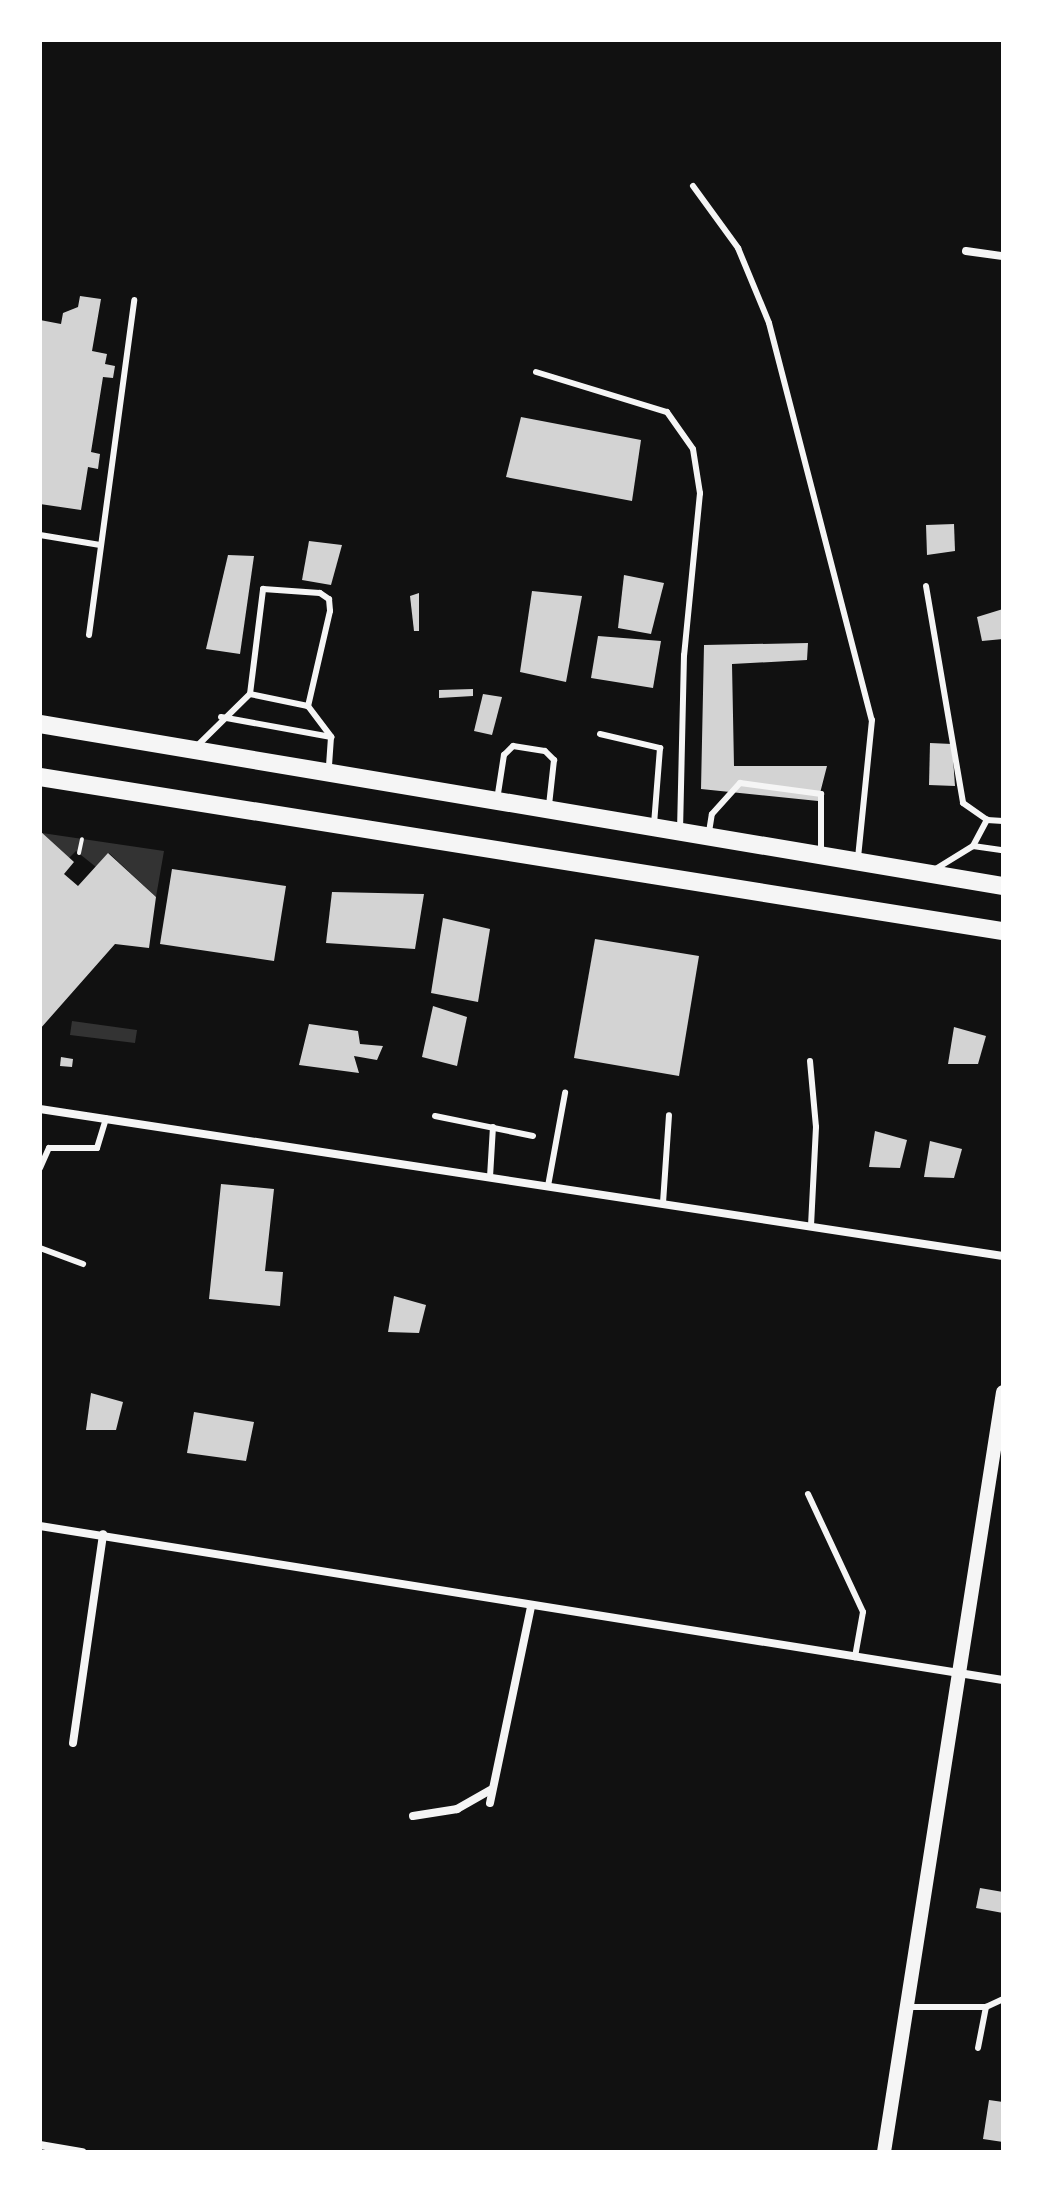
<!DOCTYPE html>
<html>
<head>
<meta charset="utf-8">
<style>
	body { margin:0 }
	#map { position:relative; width:1043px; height:2192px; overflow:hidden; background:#111; font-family:Roboto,sans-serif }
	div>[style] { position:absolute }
	.water>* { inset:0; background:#333 }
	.building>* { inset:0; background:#d3d3d3 }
	.path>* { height:4px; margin:-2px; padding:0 2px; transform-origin:2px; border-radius:2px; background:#f5f5f5 }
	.service>* { height:6px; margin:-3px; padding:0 3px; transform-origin:3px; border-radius:3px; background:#f5f5f5 }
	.minor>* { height:8px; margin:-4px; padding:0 4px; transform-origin:4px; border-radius:4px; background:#f5f5f5 }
	.tertiary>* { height:14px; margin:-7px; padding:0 7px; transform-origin:7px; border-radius:7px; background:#f5f5f5 }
	.primary>* { height:18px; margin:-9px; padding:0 9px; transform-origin:9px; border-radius:9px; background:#f5f5f5 }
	span { translate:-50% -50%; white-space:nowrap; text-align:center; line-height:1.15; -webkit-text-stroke:8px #fff; paint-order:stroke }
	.frame { position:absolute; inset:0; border:42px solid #fff; pointer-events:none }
</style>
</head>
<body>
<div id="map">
	<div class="water">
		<div style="clip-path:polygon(42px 833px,164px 851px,156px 897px,109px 853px,96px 867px,76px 851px,69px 858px)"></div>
		<div style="clip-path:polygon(72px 1021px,137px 1030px,135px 1043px,70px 1035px)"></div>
	</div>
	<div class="building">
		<div style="clip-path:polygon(80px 296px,101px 299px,92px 351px,107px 354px,105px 364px,115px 366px,113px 378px,103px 377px,91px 452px,100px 454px,98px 469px,88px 467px,81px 510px,40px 504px,40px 320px,61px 324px,63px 313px,78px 307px)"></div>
		<div style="clip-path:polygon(521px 417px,641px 440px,632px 501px,506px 477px)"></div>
		<div style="clip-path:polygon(954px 524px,955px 551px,927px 555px,926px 525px)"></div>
		<div style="clip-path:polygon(309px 541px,342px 545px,331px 585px,302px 580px)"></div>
		<div style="clip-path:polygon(228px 555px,254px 556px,240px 654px,206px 649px)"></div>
		<div style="clip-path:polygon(624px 575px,664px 583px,651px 634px,618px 628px)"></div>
		<div style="clip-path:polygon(532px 591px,582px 596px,566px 682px,520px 672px)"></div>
		<div style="clip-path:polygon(419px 593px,419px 631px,414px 631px,410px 596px)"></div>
		<div style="clip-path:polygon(1003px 609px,1003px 639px,982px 641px,977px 617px)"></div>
		<div style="clip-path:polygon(598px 636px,661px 641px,653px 688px,591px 678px)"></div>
		<div style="clip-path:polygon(808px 643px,807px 660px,732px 664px,734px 766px,827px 766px,818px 801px,701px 789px,704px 645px)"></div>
		<div style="clip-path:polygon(473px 689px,473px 696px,439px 698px,439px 690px)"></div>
		<div style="clip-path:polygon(483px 694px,502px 697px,492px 735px,474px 731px)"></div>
		<div style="clip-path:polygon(930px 743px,952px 744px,955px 786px,929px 785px)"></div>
		<div style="clip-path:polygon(40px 831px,74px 862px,64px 874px,78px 886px,108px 853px,156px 897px,149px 948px,115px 944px,40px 1029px)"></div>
		<div style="clip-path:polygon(172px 869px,286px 886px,274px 961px,160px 944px)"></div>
		<div style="clip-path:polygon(332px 892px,424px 894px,415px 949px,326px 943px)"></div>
		<div style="clip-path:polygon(443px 918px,490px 929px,478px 1002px,431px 993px)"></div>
		<div style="clip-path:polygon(595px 939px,699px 956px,679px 1076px,574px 1058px)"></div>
		<div style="clip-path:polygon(433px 1006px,467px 1017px,457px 1066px,422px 1057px)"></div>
		<div style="clip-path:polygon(309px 1024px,358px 1031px,360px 1044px,383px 1046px,377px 1060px,354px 1056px,359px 1073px,299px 1065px)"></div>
		<div style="clip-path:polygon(954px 1027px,986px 1036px,978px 1064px,948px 1064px)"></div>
		<div style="clip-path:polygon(61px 1057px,73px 1059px,72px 1067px,60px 1066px)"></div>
		<div style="clip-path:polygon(875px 1131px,907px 1140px,900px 1168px,869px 1167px)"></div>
		<div style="clip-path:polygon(930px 1141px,962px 1149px,954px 1178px,924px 1177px)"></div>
		<div style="clip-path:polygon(221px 1184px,274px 1189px,265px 1271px,283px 1272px,280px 1306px,209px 1299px)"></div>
		<div style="clip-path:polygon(394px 1296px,426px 1305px,419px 1333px,388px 1332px)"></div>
		<div style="clip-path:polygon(91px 1393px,123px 1402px,116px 1430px,86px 1430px)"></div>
		<div style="clip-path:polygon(194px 1412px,254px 1422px,246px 1461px,187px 1453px)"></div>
		<div style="clip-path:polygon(980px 1888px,1003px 1892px,1003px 1913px,976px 1908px)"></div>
		<div style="clip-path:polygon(989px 2100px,1003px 2102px,1003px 2142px,983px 2139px)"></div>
	</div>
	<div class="path">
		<div style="left:79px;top:853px;width:14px;rotate:-78deg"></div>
	</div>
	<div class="service">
		<div style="left:693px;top:186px;width:77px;rotate:54deg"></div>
		<div style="left:738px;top:248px;width:81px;rotate:67.5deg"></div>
		<div style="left:769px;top:323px;width:410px;rotate:75.5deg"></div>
		<div style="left:872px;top:720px;width:140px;rotate:95.8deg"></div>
		<div style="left:536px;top:372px;width:137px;rotate:17deg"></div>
		<div style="left:667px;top:412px;width:45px;rotate:54.9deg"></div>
		<div style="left:693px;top:449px;width:45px;rotate:81deg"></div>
		<div style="left:700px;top:493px;width:163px;rotate:95.6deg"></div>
		<div style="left:684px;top:655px;width:174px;rotate:91.3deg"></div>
		<div style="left:40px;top:535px;width:61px;rotate:9.5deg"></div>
		<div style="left:926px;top:586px;width:220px;rotate:80.3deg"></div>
		<div style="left:963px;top:803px;width:29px;rotate:35deg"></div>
		<div style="left:89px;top:635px;width:338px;rotate:-82.3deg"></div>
		<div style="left:250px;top:694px;width:106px;rotate:-82.9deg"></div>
		<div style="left:263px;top:589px;width:57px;rotate:4deg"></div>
		<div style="left:320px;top:593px;width:11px;rotate:34deg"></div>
		<div style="left:329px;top:599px;width:12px;rotate:85deg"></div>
		<div style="left:330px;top:611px;width:98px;rotate:103deg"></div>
		<div style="left:221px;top:717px;width:112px;rotate:10.3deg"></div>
		<div style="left:600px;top:734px;width:62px;rotate:13.1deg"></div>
		<div style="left:660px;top:748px;width:77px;rotate:94.5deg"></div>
		<div style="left:196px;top:747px;width:76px;rotate:-44.5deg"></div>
		<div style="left:250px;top:694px;width:59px;rotate:11.7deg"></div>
		<div style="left:308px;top:706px;width:39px;rotate:53deg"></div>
		<div style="left:331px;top:737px;width:31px;rotate:94deg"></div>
		<div style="left:497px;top:800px;width:46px;rotate:-81.2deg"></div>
		<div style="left:504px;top:755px;width:13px;rotate:-45deg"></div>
		<div style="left:513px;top:746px;width:32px;rotate:9deg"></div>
		<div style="left:545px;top:751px;width:13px;rotate:45deg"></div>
		<div style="left:554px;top:760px;width:45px;rotate:96.3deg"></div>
		<div style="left:709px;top:832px;width:18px;rotate:-81deg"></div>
		<div style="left:712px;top:814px;width:42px;rotate:-47.9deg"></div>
		<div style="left:740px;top:783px;width:82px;rotate:7.7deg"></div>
		<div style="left:821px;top:794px;width:59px;rotate:90deg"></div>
		<div style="left:973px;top:846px;width:30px;rotate:-62deg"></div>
		<div style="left:987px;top:820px;width:16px;rotate:4deg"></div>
		<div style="left:934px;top:870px;width:46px;rotate:-31.6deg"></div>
		<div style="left:973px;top:846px;width:30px;rotate:8deg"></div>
		<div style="left:810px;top:1061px;width:66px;rotate:84.8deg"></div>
		<div style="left:816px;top:1127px;width:100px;rotate:92.9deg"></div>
		<div style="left:435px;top:1116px;width:100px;rotate:11.5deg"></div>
		<div style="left:40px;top:1168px;width:22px;rotate:-66deg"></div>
		<div style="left:49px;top:1148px;width:48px"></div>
		<div style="left:97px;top:1148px;width:31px;rotate:-73deg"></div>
		<div style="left:490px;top:1177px;width:50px;rotate:-86.6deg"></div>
		<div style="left:548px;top:1186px;width:95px;rotate:-79.6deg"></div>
		<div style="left:663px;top:1203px;width:88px;rotate:-86.1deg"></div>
		<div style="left:40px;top:1248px;width:46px;rotate:20.4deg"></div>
		<div style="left:808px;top:1494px;width:130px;rotate:65deg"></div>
		<div style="left:863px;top:1612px;width:46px;rotate:100.1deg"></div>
		<div style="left:907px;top:2007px;width:79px"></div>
		<div style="left:986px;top:2007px;width:19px;rotate:-25deg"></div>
		<div style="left:978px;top:2048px;width:42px;rotate:-79deg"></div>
	</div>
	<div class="minor">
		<div style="left:966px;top:251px;width:37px;rotate:8deg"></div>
		<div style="left:40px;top:1109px;width:974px;rotate:8.68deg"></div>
		<div style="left:40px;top:1526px;width:975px;rotate:9.09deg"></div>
		<div style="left:73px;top:1743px;width:211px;rotate:-81.8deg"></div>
		<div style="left:490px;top:1803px;width:200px;rotate:-78.2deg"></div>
		<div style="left:413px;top:1816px;width:45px;rotate:-9deg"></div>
		<div style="left:457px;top:1809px;width:40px;rotate:-29.7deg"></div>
		<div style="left:40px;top:2145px;width:43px;rotate:9.5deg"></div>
	</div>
	<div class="tertiary">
		<div style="left:884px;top:2152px;width:769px;rotate:-81.1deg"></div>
	</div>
	<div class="primary">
		<div style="left:40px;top:724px;width:977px;rotate:9.55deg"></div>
		<div style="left:40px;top:777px;width:975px;rotate:9.09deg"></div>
	</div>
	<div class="frame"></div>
</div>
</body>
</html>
